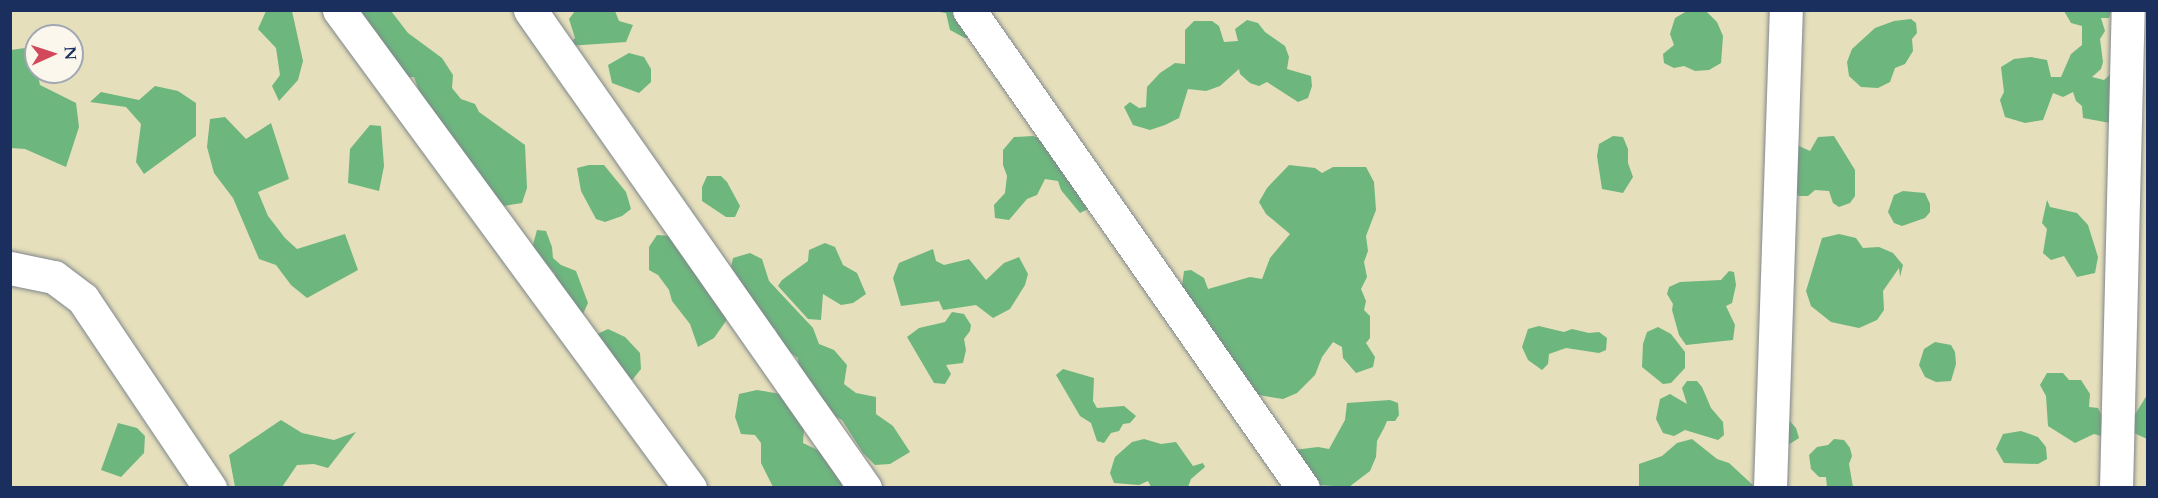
<!DOCTYPE html>
<html>
<head>
<meta charset="utf-8">
<style>
	body { margin:0 }
	#map { position:relative; width:2158px; height:498px; overflow:hidden; background:#e5dfbb; font-family:Cardo,serif }
	div>[style] { position:absolute }
	.forest>* { inset:0; background:#6db67e }
	.roads { filter:drop-shadow(0 0 2px #80878c) drop-shadow(0 0 2px #80878c) }
	.minor>* { height:33px; margin:-16.5px; padding:0 16.5px; transform-origin:16.5px; border-radius:16.5px; background:#fff }
	span { translate:-50% -50%; white-space:nowrap; text-align:center; line-height:1.15; -webkit-text-stroke:5px #fbf7ec; paint-order:stroke }
	.frame { position:absolute; inset:0; border:12px solid #1b2f5e; pointer-events:none }
	.north { position:absolute; left:24px; top:24px; width:60px; height:60px; box-sizing:border-box; background:#fbf7ec; border:2px solid #a1a7b3; border-radius:50%; rotate:87deg; font-size:16px; font-weight:700; line-height:24px; text-align:center; color:#1b2f5e }
	.north::after { content:''; display:block; margin:auto; width:21px; height:27px; background:#d1495b; clip-path:polygon(50% 0,100% 100%,50% 72%,0 100%) }
</style>
</head>
<body>
<div id="map">
	<div class="forest">
		<div style="clip-path:polygon(266px 11px,292px 11px,303px 61px,298px 80px,279px 101px,272px 86px,280px 75px,276px 48px,258px 29px)"></div>
		<div style="clip-path:polygon(358px 11px,391px 11px,408px 33px,442px 58px,453px 75px,452px 88px,461px 99px,475px 104px,479px 112px,525px 145px,527px 188px,522px 203px,504px 206px,486px 186px,424px 105px,414px 77px,401px 77px,376px 31px,362px 22px)"></div>
		<div style="clip-path:polygon(575px 11px,615px 11px,619px 21px,633px 25px,626px 42px,568px 46px,575px 38px,569px 19px)"></div>
		<div style="clip-path:polygon(934px 11px,974px 11px,984px 38px,965px 38px,950px 30px,946px 13px)"></div>
		<div style="clip-path:polygon(1687px 11px,1706px 11px,1717px 22px,1723px 36px,1721px 63px,1709px 70px,1695px 71px,1684px 66px,1674px 68px,1664px 63px,1663px 54px,1674px 45px,1670px 34px,1675px 18px)"></div>
		<div style="clip-path:polygon(2064px 11px,2111px 11px,2109px 18px,2101px 18px,2105px 31px,2100px 39px,2103px 62px,2101px 69px,2092px 77px,2104px 80px,2120px 66px,2110px 123px,2083px 118px,2082px 106px,2076px 101px,2073px 92px,2063px 97px,2053px 93px,2043px 120px,2025px 123px,2005px 117px,2000px 100px,2004px 92px,2001px 67px,2014px 59px,2031px 57px,2047px 60px,2051px 77px,2061px 77px,2071px 54px,2082px 45px,2082px 26px,2071px 23px)"></div>
		<div style="clip-path:polygon(1911px 19px,1916px 23px,1917px 33px,1912px 39px,1913px 51px,1905px 64px,1895px 68px,1890px 82px,1878px 88px,1861px 87px,1849px 76px,1847px 62px,1852px 49px,1875px 28px,1894px 21px)"></div>
		<div style="clip-path:polygon(1247px 20px,1258px 23px,1265px 32px,1285px 46px,1289px 57px,1287px 69px,1311px 76px,1312px 86px,1308px 98px,1298px 102px,1267px 82px,1259px 86px,1250px 83px,1240px 74px,1239px 69px,1220px 86px,1206px 91px,1188px 89px,1179px 118px,1165px 125px,1150px 130px,1133px 125px,1124px 107px,1130px 102px,1139px 108px,1146px 107px,1147px 87px,1160px 73px,1175px 63px,1185px 64px,1185px 30px,1194px 21px,1212px 21px,1219px 26px,1224px 42px,1238px 41px,1235px 29px)"></div>
		<div style="clip-path:polygon(32px 47px,40px 85px,76px 103px,79px 127px,66px 167px,25px 149px,11px 148px,11px 50px)"></div>
		<div style="clip-path:polygon(629px 53px,644px 57px,651px 69px,651px 82px,639px 93px,612px 83px,608px 65px)"></div>
		<div style="clip-path:polygon(155px 86px,178px 91px,196px 103px,196px 136px,144px 174px,136px 162px,141px 124px,126px 107px,90px 102px,101px 92px,139px 100px)"></div>
		<div style="clip-path:polygon(225px 117px,246px 139px,271px 123px,289px 179px,258px 192px,268px 216px,285px 238px,297px 249px,345px 234px,358px 270px,307px 298px,291px 285px,276px 265px,259px 259px,233px 198px,214px 173px,207px 147px,210px 119px)"></div>
		<div style="clip-path:polygon(370px 125px,381px 126px,384px 166px,379px 191px,348px 183px,350px 149px)"></div>
		<div style="clip-path:polygon(1033px 136px,1049px 142px,1092px 207px,1080px 213px,1061px 190px,1058px 181px,1045px 179px,1037px 195px,1027px 199px,1009px 220px,995px 218px,994px 205px,1005px 193px,1007px 176px,1003px 165px,1003px 150px,1014px 137px)"></div>
		<div style="clip-path:polygon(1613px 136px,1623px 137px,1628px 149px,1628px 163px,1633px 177px,1623px 193px,1602px 189px,1597px 156px,1599px 144px)"></div>
		<div style="clip-path:polygon(1834px 136px,1855px 170px,1855px 196px,1850px 203px,1839px 207px,1833px 203px,1829px 191px,1815px 190px,1808px 196px,1799px 196px,1790px 190px,1785px 146px,1799px 146px,1810px 151px,1818px 137px)"></div>
		<div style="clip-path:polygon(589px 165px,604px 165px,626px 192px,631px 209px,622px 216px,605px 222px,596px 219px,581px 191px,577px 168px)"></div>
		<div style="clip-path:polygon(1289px 165px,1315px 168px,1322px 173px,1333px 167px,1366px 167px,1374px 182px,1376px 210px,1366px 236px,1368px 251px,1364px 262px,1367px 277px,1361px 289px,1366px 301px,1364px 310px,1370px 316px,1370px 338px,1366px 343px,1375px 357px,1373px 367px,1356px 373px,1343px 358px,1342px 347px,1333px 342px,1322px 357px,1315px 375px,1297px 393px,1283px 399px,1252px 394px,1181px 293px,1184px 271px,1191px 270px,1204px 278px,1208px 289px,1250px 277px,1262px 279px,1270px 258px,1290px 234px,1266px 214px,1259px 202px,1267px 188px)"></div>
		<div style="clip-path:polygon(707px 176px,721px 176px,727px 182px,740px 206px,735px 217px,726px 217px,702px 201px,702px 187px)"></div>
		<div style="clip-path:polygon(1903px 191px,1925px 193px,1930px 204px,1930px 212px,1925px 218px,1902px 226px,1894px 223px,1888px 212px,1894px 195px)"></div>
		<div style="clip-path:polygon(2047px 200px,2050px 207px,2077px 213px,2088px 225px,2098px 257px,2095px 273px,2077px 277px,2064px 256px,2051px 260px,2043px 253px,2047px 229px,2042px 223px)"></div>
		<div style="clip-path:polygon(537px 230px,546px 231px,552px 247px,553px 258px,561px 265px,576px 271px,588px 303px,583px 314px,573px 318px,558px 298px,555px 274px,532px 248px)"></div>
		<div style="clip-path:polygon(1839px 234px,1856px 238px,1863px 248px,1879px 247px,1893px 253px,1903px 265px,1900px 277px,1899px 268px,1883px 291px,1884px 310px,1877px 320px,1859px 328px,1831px 322px,1811px 306px,1806px 291px,1822px 238px)"></div>
		<div style="clip-path:polygon(657px 235px,671px 236px,730px 310px,726px 321px,714px 338px,698px 347px,690px 324px,672px 301px,669px 290px,658px 275px,649px 270px,649px 247px)"></div>
		<div style="clip-path:polygon(825px 243px,835px 247px,843px 265px,857px 273px,866px 294px,853px 303px,841px 305px,823px 294px,821px 320px,808px 319px,778px 286px,782px 280px,808px 261px,809px 250px)"></div>
		<div style="clip-path:polygon(933px 249px,936px 261px,944px 265px,969px 259px,986px 280px,1004px 263px,1019px 257px,1028px 274px,1025px 285px,1010px 309px,993px 318px,976px 305px,943px 310px,939px 301px,901px 306px,893px 278px,899px 263px)"></div>
		<div style="clip-path:polygon(750px 253px,762px 259px,769px 281px,813px 328px,819px 344px,834px 350px,847px 365px,844px 384px,856px 393px,876px 397px,876px 414px,893px 426px,910px 452px,890px 464px,875px 465px,863px 453px,842px 420px,819px 408px,799px 383px,798px 358px,784px 348px,775px 329px,768px 325px,731px 267px,733px 258px)"></div>
		<div style="clip-path:polygon(1729px 271px,1734px 272px,1736px 285px,1732px 303px,1726px 306px,1735px 325px,1733px 340px,1686px 345px,1679px 335px,1672px 310px,1673px 304px,1667px 294px,1669px 287px,1680px 282px,1721px 280px)"></div>
		<div style="clip-path:polygon(952px 312px,964px 314px,971px 325px,970px 331px,964px 339px,966px 350px,963px 363px,946px 365px,951px 374px,945px 384px,934px 383px,907px 337px,919px 328px,945px 322px)"></div>
		<div style="clip-path:polygon(1539px 326px,1564px 332px,1572px 329px,1589px 333px,1599px 332px,1607px 338px,1606px 350px,1599px 353px,1566px 348px,1549px 354px,1548px 364px,1542px 370px,1528px 360px,1522px 347px,1528px 329px)"></div>
		<div style="clip-path:polygon(1658px 327px,1671px 334px,1685px 352px,1685px 368px,1671px 383px,1663px 384px,1642px 367px,1643px 344px,1647px 332px)"></div>
		<div style="clip-path:polygon(608px 329px,625px 337px,640px 353px,641px 369px,633px 379px,622px 387px,591px 337px)"></div>
		<div style="clip-path:polygon(1935px 342px,1951px 345px,1955px 352px,1956px 364px,1951px 381px,1936px 382px,1925px 377px,1919px 365px,1924px 349px)"></div>
		<div style="clip-path:polygon(1063px 369px,1094px 378px,1093px 401px,1097px 408px,1124px 406px,1136px 416px,1130px 423px,1123px 424px,1119px 431px,1111px 433px,1104px 443px,1097px 441px,1091px 423px,1080px 416px,1056px 375px)"></div>
		<div style="clip-path:polygon(2047px 373px,2063px 373px,2069px 380px,2081px 380px,2090px 394px,2089px 407px,2098px 408px,2103px 418px,2101px 436px,2094px 434px,2075px 443px,2048px 426px,2046px 396px,2040px 385px)"></div>
		<div style="clip-path:polygon(1687px 381px,1697px 381px,1702px 387px,1711px 408px,1723px 422px,1724px 435px,1718px 440px,1685px 430px,1674px 436px,1663px 433px,1656px 419px,1660px 399px,1670px 394px,1687px 404px,1682px 388px)"></div>
		<div style="clip-path:polygon(757px 390px,780px 394px,804px 429px,803px 443px,828px 455px,841px 477px,842px 487px,773px 487px,761px 463px,761px 443px,755px 435px,741px 434px,735px 417px,739px 394px)"></div>
		<div style="clip-path:polygon(2147px 395px,2147px 439px,2134px 433px,2134px 416px)"></div>
		<div style="clip-path:polygon(1390px 400px,1398px 403px,1399px 415px,1395px 421px,1387px 421px,1384px 428px,1377px 441px,1376px 457px,1370px 471px,1349px 487px,1317px 485px,1294px 450px,1318px 447px,1329px 449px,1345px 420px,1347px 403px)"></div>
		<div style="clip-path:polygon(1787px 418px,1796px 428px,1799px 438px,1788px 445px,1788px 465px,1780px 470px)"></div>
		<div style="clip-path:polygon(281px 420px,302px 433px,334px 440px,356px 432px,328px 468px,314px 464px,297px 465px,282px 487px,235px 487px,229px 455px)"></div>
		<div style="clip-path:polygon(118px 423px,137px 428px,145px 436px,144px 453px,121px 477px,101px 470px)"></div>
		<div style="clip-path:polygon(2021px 431px,2038px 437px,2046px 447px,2047px 459px,2038px 464px,2004px 463px,1996px 449px,2003px 434px)"></div>
		<div style="clip-path:polygon(1144px 439px,1161px 444px,1176px 442px,1193px 466px,1203px 463px,1205px 467px,1191px 479px,1188px 487px,1151px 487px,1148px 481px,1139px 485px,1114px 483px,1110px 473px,1115px 457px,1132px 442px)"></div>
		<div style="clip-path:polygon(1692px 439px,1717px 459px,1729px 463px,1755px 487px,1639px 488px,1639px 464px,1662px 456px,1677px 443px)"></div>
		<div style="clip-path:polygon(1834px 439px,1844px 440px,1850px 448px,1852px 456px,1849px 464px,1853px 487px,1827px 487px,1826px 477px,1819px 477px,1811px 469px,1809px 455px,1817px 447px,1828px 445px)"></div>
	</div>
	<div class="roads">
		<div class="minor">
			<div style="left:339px;top:10px;width:593px;rotate:53.71deg"></div>
			<div style="left:530px;top:10px;width:584px;rotate:54.98deg"></div>
			<div style="left:969px;top:10px;width:583px;rotate:55.06deg"></div>
			<div style="left:10px;top:268px;width:45px;rotate:11.6deg"></div>
			<div style="left:54px;top:277px;width:36px;rotate:37deg"></div>
			<div style="left:83px;top:299px;width:228px;rotate:56.1deg"></div>
			<div style="left:1770px;top:488px;width:478px;rotate:-88.1deg"></div>
			<div style="left:2116px;top:488px;width:478px;rotate:-88.6deg"></div>
		</div>
	</div>
	<div class="frame"></div>
	<div class="north">N</div>
</div>
</body>
</html>
